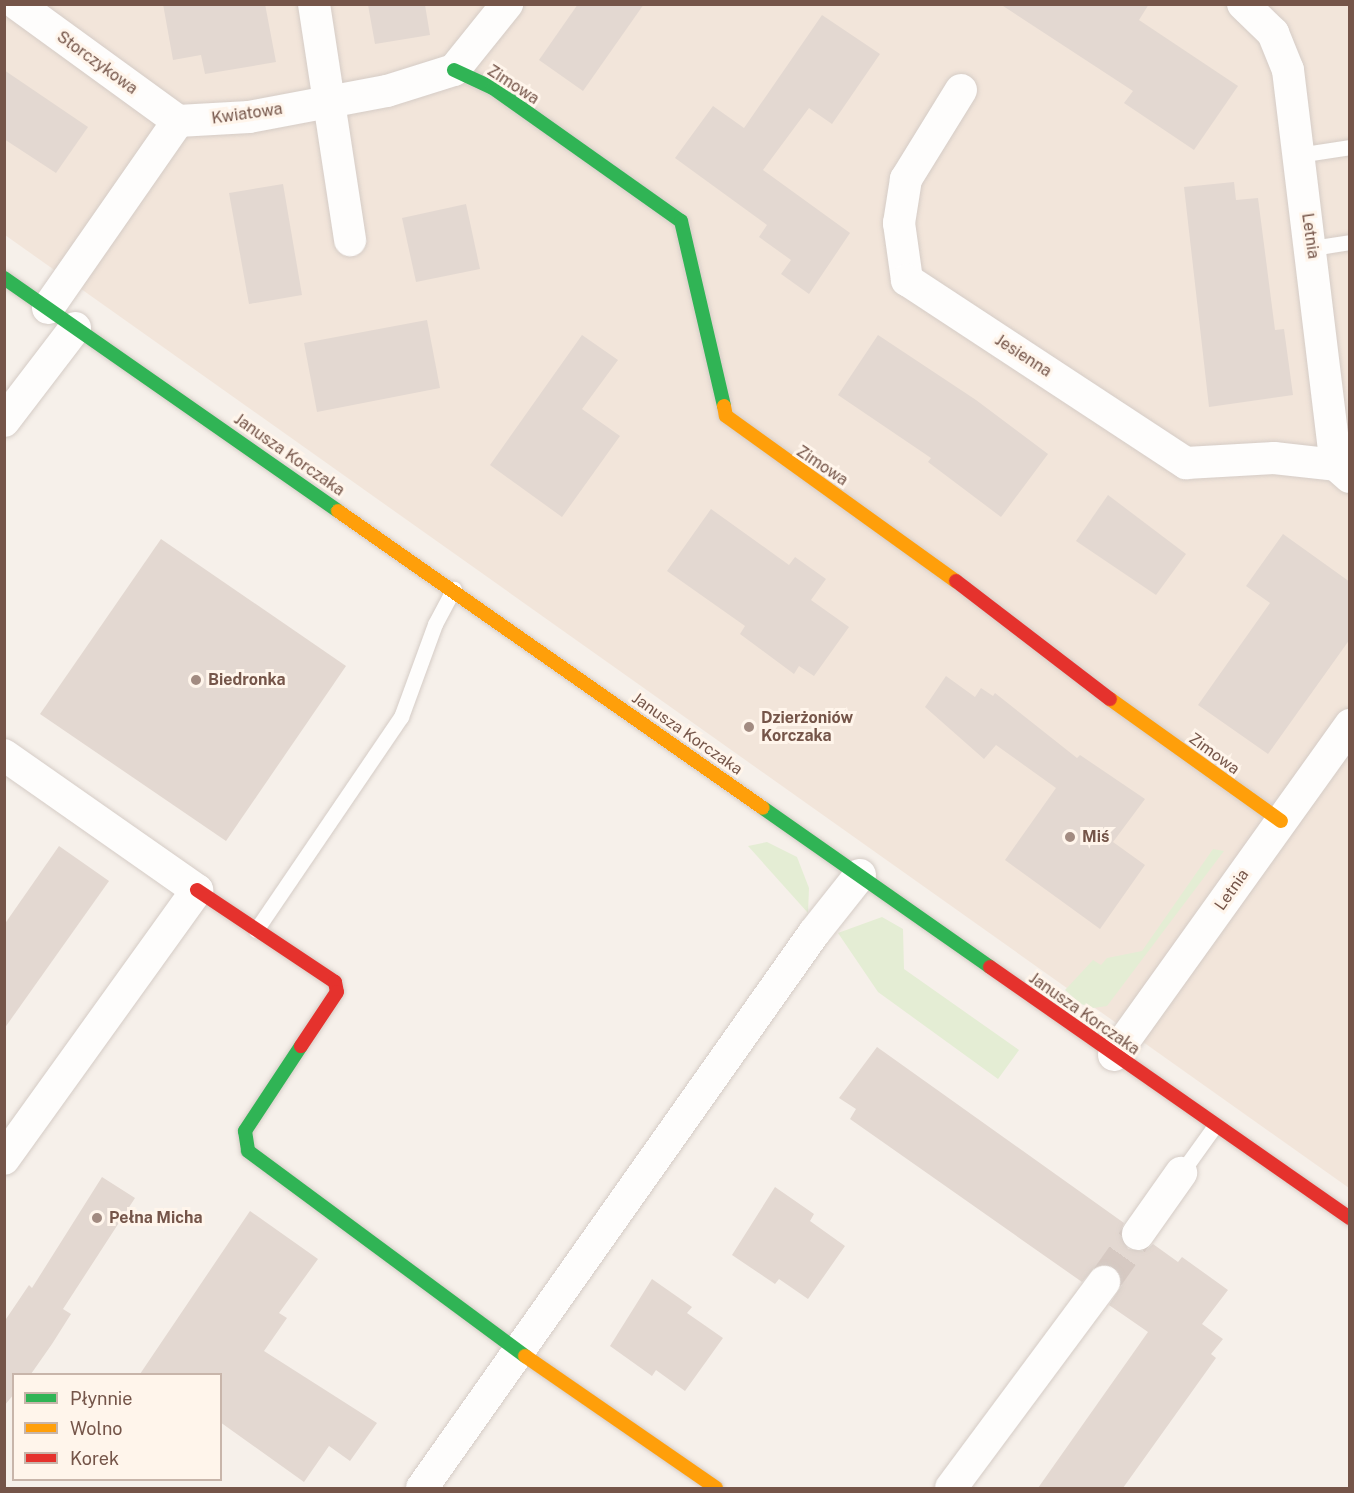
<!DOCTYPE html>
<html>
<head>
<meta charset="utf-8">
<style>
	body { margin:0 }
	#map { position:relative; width:1354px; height:1493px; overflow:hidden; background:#f6f0ea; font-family:"Public Sans",sans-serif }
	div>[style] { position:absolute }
	.residential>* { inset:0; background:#f2e5da }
	.green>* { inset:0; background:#e4edd4 }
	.building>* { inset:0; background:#e3d8d1 }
	.street-tunnel>* { height:32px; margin-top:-16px; transform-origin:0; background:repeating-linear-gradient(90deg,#d6c9c2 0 32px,transparent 0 48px) }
	.roads { filter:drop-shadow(0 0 2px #d5ccc6) drop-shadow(0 0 2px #d5ccc6) }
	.lane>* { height:15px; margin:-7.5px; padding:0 7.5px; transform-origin:7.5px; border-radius:7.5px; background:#fefdfc }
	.street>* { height:32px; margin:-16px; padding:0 16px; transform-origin:16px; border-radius:16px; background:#fefdfc }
	.fast>* { height:14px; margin:-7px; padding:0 7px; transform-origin:7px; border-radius:7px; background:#30b455 }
	.slow>* { height:14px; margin:-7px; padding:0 7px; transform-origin:7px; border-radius:7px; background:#ff9f0a }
	.jam>* { height:14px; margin:-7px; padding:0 7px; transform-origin:7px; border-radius:7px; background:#e5322d }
	.dots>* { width:16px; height:16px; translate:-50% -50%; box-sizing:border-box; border:3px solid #fff5eb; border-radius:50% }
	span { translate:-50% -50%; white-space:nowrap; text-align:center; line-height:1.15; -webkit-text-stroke:6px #fff5eb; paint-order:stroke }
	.street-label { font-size:16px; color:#755549 }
	.poi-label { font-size:16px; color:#755549; font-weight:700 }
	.left { translate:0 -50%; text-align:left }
	.frame { position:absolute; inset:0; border:6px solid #755549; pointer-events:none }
	.legend { position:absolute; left:12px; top:1373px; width:210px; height:108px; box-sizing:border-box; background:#fff5eb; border:2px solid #c8b5aa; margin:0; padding:8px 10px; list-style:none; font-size:18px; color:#755549 }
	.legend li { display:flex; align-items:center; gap:12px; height:30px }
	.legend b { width:30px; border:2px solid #c8b5aa }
</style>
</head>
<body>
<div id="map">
	<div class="residential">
		<div style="clip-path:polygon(5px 5px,1349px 5px,1349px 1188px,5px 235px)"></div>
	</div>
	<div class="green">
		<div style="clip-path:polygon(767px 842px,797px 857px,809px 888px,808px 913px,748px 846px)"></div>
		<div style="clip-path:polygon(1213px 849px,1224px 851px,1107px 1006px,1093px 1008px,1081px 1004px,1065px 990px,1093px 960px,1101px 965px,1107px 958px,1142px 951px)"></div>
		<div style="clip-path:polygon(882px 917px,903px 929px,904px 969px,1019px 1050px,998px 1079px,878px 992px,838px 933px)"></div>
	</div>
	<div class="building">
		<div style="clip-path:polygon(163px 4px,265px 4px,276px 62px,205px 74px,201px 55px,173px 60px)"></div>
		<div style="clip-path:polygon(578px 4px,644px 4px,583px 91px,539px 60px)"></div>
		<div style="clip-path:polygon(1000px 4px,1149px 4px,1139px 20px,1238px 86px,1194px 150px,1124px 103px,1133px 91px)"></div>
		<div style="clip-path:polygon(368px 5px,425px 5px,430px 35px,375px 44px)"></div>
		<div style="clip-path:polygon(822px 15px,880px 54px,832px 124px,809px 108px,763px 170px,850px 233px,809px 294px,781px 274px,791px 260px,759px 237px,767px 225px,675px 158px,713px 106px,744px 128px)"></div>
		<div style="clip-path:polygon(4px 70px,88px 127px,56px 173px,4px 139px)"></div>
		<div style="clip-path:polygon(1234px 182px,1236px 200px,1258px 198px,1275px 330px,1284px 329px,1293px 395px,1209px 407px,1184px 187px)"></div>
		<div style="clip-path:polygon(283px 184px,302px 295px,249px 304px,229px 193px)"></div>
		<div style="clip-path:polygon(466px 204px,480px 269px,416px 282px,402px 218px)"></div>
		<div style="clip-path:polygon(427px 320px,440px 388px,317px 412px,304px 343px)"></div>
		<div style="clip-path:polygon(582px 335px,618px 360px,582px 409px,620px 436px,562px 517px,490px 465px)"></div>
		<div style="clip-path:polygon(878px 335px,976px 400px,1048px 454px,1001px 517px,928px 462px,931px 458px,838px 395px)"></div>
		<div style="clip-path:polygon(1108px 495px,1186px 554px,1156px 595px,1076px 541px)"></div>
		<div style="clip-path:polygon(711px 509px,789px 565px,795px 557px,826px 579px,811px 600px,849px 627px,814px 676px,799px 666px,794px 674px,740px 634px,745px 626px,667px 571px)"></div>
		<div style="clip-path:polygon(1283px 534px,1350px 582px,1350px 639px,1268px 754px,1198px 705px,1270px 603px,1246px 586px)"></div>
		<div style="clip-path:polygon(161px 539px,346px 666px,226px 841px,40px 714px)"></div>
		<div style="clip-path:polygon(946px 676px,975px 697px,981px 688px,993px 696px,995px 693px,1077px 758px,1080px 755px,1145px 799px,1113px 842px,1145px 865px,1100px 929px,1005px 860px,1056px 788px,996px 745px,984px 759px,925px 707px)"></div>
		<div style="clip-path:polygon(59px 846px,109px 881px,4px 1029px,4px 925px)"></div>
		<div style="clip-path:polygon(877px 1047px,1124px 1223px,1120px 1233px,1128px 1249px,1145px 1251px,1153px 1244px,1178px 1262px,1182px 1257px,1228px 1290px,1202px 1324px,1223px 1339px,1211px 1354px,1216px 1358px,1123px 1488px,1038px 1488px,1148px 1332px,1109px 1305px,1122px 1285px,1120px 1274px,1114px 1267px,1097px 1265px,1082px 1282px,850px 1119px,856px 1109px,839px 1098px)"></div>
		<div style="clip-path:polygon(102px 1177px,135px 1198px,63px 1309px,71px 1314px,52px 1344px,31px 1374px,14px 1374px,14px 1394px,4px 1406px,4px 1322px,29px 1285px,32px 1288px)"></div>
		<div style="clip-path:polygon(775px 1187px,814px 1214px,810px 1221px,845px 1246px,808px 1299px,779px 1279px,775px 1284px,732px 1255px)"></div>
		<div style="clip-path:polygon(250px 1211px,318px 1259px,279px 1313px,287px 1318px,264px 1351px,377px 1423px,350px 1461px,329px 1446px,304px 1482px,220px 1422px,220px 1374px,140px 1374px)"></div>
		<div style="clip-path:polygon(652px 1279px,692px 1307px,687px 1313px,723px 1338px,685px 1391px,656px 1370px,652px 1376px,610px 1346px)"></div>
	</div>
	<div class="street-tunnel">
		<div style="left:1104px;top:1282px;width:59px;rotate:-54.7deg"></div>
	</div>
	<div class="roads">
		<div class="lane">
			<div style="left:1298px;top:155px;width:53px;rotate:-8.7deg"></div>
			<div style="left:1312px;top:248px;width:38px;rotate:-9deg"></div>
			<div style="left:256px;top:930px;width:258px;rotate:-55.8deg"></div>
			<div style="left:401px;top:717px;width:99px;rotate:-69.9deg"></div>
			<div style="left:435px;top:624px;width:40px;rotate:-62deg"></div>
			<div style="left:1181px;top:1173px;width:57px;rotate:-54.3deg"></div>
		</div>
		<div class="street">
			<div style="left:17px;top:4px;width:199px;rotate:36deg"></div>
			<div style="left:314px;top:4px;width:239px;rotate:81.3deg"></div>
			<div style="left:1243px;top:4px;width:42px;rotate:44deg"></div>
			<div style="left:1273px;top:33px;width:40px;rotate:68deg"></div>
			<div style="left:1288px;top:70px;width:398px;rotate:83.1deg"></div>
			<div style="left:1336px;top:465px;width:18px;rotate:41deg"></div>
			<div style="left:961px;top:90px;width:105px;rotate:121.7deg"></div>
			<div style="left:906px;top:179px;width:45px;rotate:99deg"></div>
			<div style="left:899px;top:223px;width:58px;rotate:82deg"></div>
			<div style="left:907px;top:280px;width:334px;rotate:33.3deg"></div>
			<div style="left:1186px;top:463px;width:88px;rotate:-3.3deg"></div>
			<div style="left:1274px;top:458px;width:62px;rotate:6.4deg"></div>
			<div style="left:48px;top:308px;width:228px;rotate:-55.2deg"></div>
			<div style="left:178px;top:121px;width:71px;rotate:-3.2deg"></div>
			<div style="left:249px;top:117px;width:140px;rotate:-10.7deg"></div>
			<div style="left:387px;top:91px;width:70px;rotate:-17.4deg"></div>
			<div style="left:454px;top:70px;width:85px;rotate:-51.2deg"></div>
			<div style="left:4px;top:421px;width:117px;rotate:-52.6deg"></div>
			<div style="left:4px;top:755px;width:236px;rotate:35deg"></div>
			<div style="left:197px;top:890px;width:331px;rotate:125.7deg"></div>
			<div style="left:1114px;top:1055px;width:406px;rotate:-54.4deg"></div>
			<div style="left:1138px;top:1234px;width:75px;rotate:-54.8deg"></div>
			<div style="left:422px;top:1488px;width:679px;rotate:-54.77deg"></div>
			<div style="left:814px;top:933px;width:74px;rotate:-51.6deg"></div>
			<div style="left:951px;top:1488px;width:257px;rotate:-53.4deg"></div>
		</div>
		<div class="fast">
			<div style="left:454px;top:70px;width:43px;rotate:24.8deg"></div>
			<div style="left:493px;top:88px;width:230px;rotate:35.3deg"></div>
			<div style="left:681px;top:221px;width:190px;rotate:76.9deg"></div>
			<div style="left:4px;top:278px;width:407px;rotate:34.9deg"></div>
			<div style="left:763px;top:808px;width:277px;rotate:35deg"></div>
			<div style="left:301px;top:1046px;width:102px;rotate:123.4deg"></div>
			<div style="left:245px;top:1131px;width:20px;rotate:81deg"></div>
			<div style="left:248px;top:1151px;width:345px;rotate:36.5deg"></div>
		</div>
		<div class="slow">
			<div style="left:724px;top:406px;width:10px;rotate:79deg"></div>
			<div style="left:726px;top:416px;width:283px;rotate:35.7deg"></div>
			<div style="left:338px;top:511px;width:518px;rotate:34.95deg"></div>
			<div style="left:1110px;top:699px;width:210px;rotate:35.5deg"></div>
			<div style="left:525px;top:1356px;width:232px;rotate:34.6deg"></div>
		</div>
		<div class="jam">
			<div style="left:956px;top:581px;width:194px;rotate:37.5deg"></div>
			<div style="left:197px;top:890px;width:166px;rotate:33.7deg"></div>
			<div style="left:335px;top:982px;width:10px;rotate:79deg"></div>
			<div style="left:337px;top:992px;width:65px;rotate:123.7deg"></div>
			<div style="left:990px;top:967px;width:439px;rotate:34.9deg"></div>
		</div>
	</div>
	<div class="dots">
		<div style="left:196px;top:680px;background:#a28b81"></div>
		<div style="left:749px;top:727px;background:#a28b81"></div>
		<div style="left:1070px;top:837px;background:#a28b81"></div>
		<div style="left:97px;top:1218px;background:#a28b81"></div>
	</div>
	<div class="street-label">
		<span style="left:97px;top:63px;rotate:36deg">Storczykowa</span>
		<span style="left:513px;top:85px;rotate:33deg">Zimowa</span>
		<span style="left:247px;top:114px;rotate:-8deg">Kwiatowa</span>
		<span style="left:1310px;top:236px;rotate:82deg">Letnia</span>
		<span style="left:1023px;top:356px;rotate:33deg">Jesienna</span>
		<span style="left:289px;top:455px;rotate:35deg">Janusza Korczaka</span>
		<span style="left:822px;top:466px;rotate:34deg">Zimowa</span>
		<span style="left:687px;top:734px;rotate:35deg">Janusza Korczaka</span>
		<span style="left:1214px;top:754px;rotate:36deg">Zimowa</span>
		<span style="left:1232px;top:890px;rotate:-55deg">Letnia</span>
		<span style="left:1084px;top:1014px;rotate:35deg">Janusza Korczaka</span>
	</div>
	<div class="poi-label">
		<span class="left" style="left:208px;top:680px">Biedronka</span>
		<span class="left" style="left:761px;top:727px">Dzierżoniów<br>Korczaka</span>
		<span class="left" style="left:1082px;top:837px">Miś</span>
		<span class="left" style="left:109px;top:1218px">Pełna Micha</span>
	</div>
	<div class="frame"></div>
	<ul class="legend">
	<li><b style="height:8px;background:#30b455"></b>Płynnie</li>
	<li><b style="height:8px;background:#ff9f0a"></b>Wolno</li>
	<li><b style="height:8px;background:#e5322d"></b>Korek</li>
	</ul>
</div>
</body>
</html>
